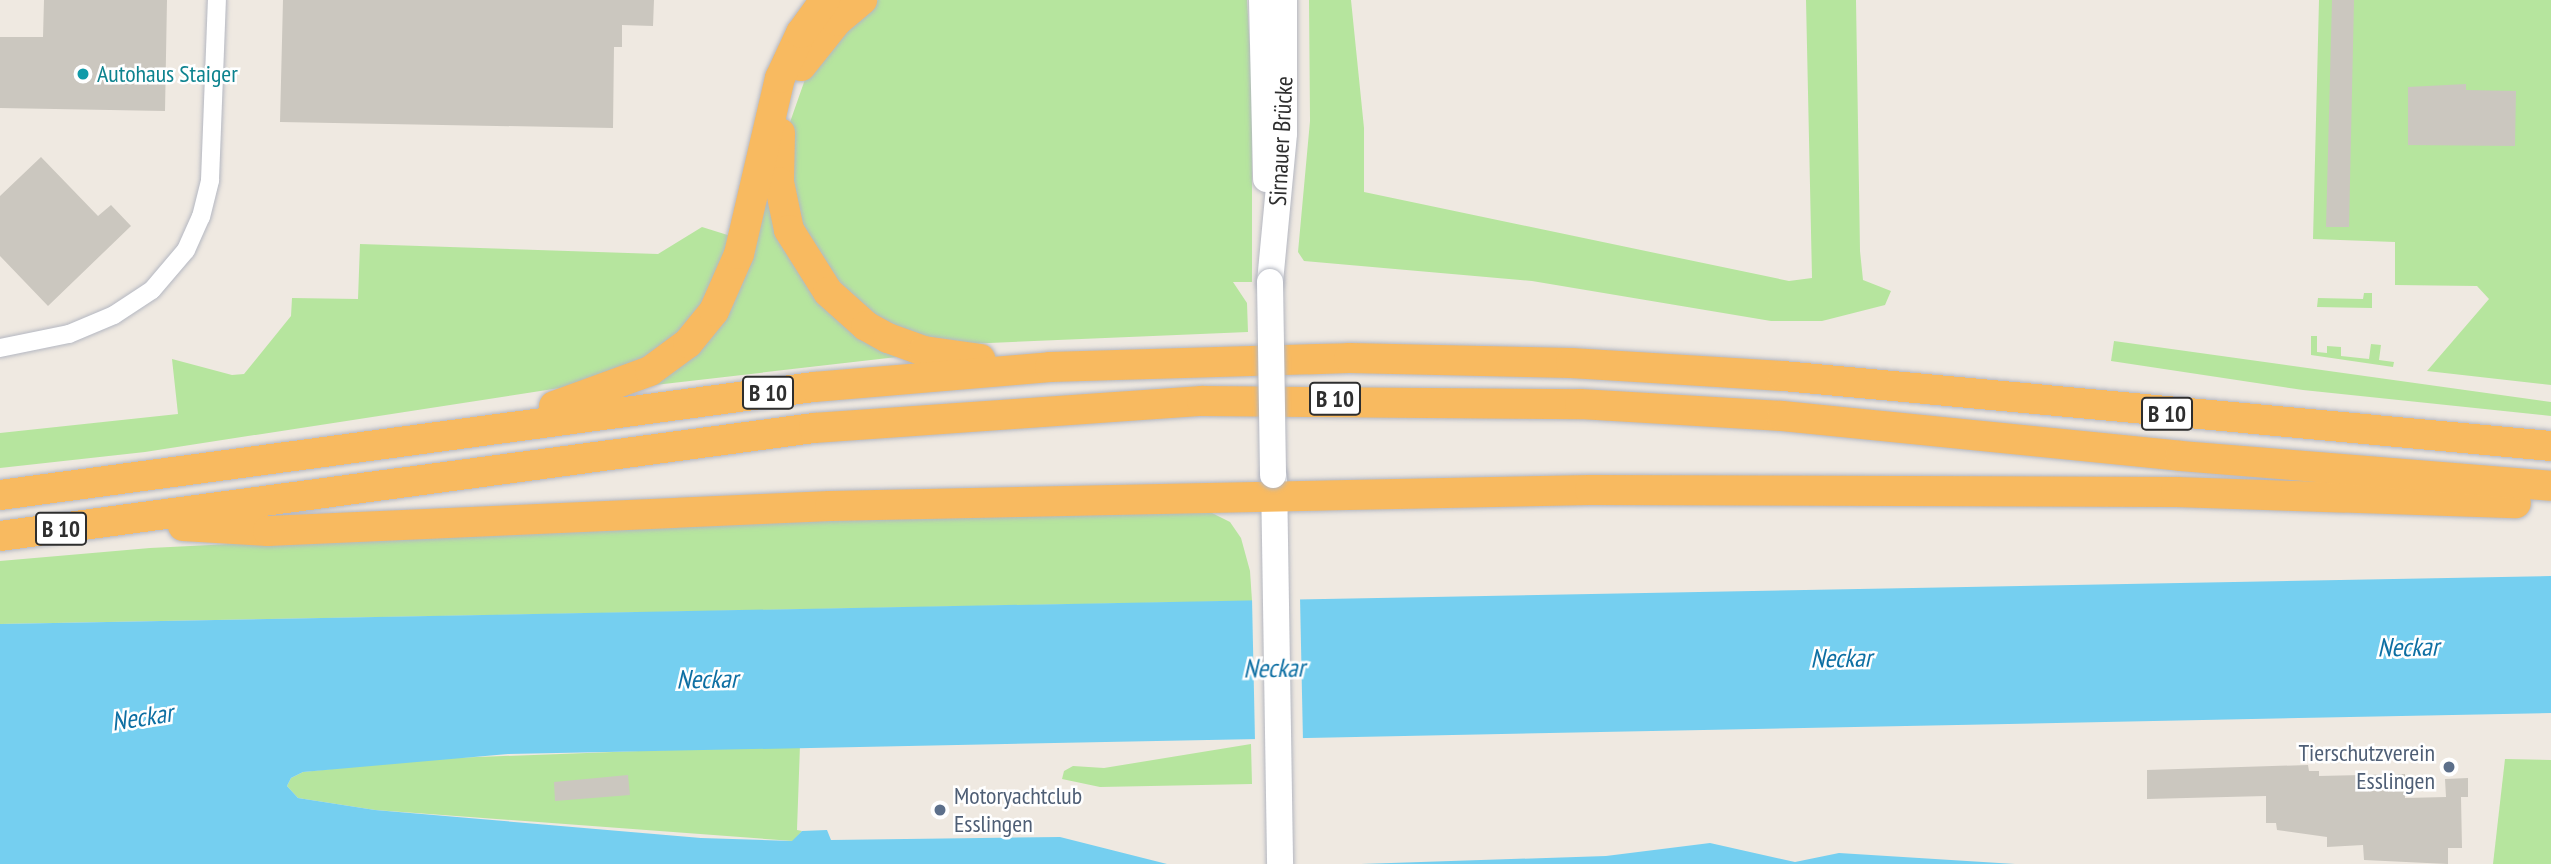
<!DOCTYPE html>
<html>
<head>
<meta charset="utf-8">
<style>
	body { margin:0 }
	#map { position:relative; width:2551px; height:864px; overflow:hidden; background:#efe9e1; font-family:"PT Sans Narrow",sans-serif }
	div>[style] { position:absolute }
	.green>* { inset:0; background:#b6e59e }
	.water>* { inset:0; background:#75cff0 }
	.pier>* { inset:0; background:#efe9e1 }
	.building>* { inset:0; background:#cbc7bf }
	.roads { filter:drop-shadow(0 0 2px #b4b7c1) drop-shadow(0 0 2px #b4b7c1) }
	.minor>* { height:18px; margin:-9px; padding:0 9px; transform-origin:9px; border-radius:9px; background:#fff }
	.secondary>* { height:26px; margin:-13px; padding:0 13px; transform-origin:13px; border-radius:13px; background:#fff }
	.trunk>* { height:30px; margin:-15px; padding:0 15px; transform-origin:15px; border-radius:15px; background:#f8ba60 }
	.bridges { filter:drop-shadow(0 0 2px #b4b7c1) drop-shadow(0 0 2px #b4b7c1) }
	.secondary-bridge>* { height:26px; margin:-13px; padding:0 13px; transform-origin:13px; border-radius:13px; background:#fff }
	.dots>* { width:19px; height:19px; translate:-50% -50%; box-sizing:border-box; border:4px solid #fff; border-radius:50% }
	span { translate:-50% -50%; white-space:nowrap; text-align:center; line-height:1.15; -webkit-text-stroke:5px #fff; paint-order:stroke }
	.shield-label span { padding:2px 5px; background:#fff; border:2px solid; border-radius:5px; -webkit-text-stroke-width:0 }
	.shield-label { font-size:23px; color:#2e2e2e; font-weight:700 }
	.culture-label { font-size:24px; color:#0d838f }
	.left { translate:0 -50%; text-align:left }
	.street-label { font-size:24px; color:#2e2e2e }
	.service-label { font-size:24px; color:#4e5e75 }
	.right { translate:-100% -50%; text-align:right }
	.water-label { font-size:26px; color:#0d6fa3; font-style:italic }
</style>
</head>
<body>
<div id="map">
	<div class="green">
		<div style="clip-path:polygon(878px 0,1247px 0,1252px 81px,1252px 282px,1233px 282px,1247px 303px,1248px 332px,966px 344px,909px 335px,854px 304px,794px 215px,789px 125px,809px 68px)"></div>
		<div style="clip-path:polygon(1309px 0,1351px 0,1364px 128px,1364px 192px,1789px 281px,1812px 278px,1806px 0,1856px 0,1860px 251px,1863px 280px,1891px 291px,1885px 305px,1822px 321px,1771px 321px,1532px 281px,1304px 261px,1298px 252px,1310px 121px)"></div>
		<div style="clip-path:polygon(2319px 0,2551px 0,2551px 385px,2427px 371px,2489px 299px,2477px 286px,2395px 285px,2395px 242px,2313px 239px)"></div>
		<div style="clip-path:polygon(765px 181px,786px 250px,809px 287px,897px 357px,655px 385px,674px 368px)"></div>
		<div style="clip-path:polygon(702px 227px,734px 237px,703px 308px,666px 347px,592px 383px,145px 452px,0 468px,0 433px,178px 414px,172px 359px,232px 375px,244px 374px,291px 316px,292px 298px,358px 299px,360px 244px,658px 254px)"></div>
		<div style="clip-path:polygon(2364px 293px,2372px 293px,2372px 308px,2317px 307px,2318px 298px,2363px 299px)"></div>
		<div style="clip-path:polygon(2311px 336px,2317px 336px,2317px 352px,2327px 353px,2327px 346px,2341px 347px,2341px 356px,2369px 359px,2371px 344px,2381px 345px,2379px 360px,2394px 362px,2393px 367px,2311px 355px)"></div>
		<div style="clip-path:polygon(2114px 341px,2551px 402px,2551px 416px,2303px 390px,2111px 361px)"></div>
		<div style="clip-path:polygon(1210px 512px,1230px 522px,1241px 538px,1250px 571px,1252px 601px,0 624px,0 561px,150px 548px,625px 525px)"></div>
		<div style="clip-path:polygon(1251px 744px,1252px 784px,1100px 787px,1062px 779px,1064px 771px,1073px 766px,1104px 768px)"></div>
		<div style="clip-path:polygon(800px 745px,797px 830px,802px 831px,793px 841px,375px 810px,298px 798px,287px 786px,291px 778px,303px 772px,425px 759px)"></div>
		<div style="clip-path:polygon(2505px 759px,2551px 760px,2551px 864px,2493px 864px)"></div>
	</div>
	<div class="water">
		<div style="clip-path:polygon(2551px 576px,2551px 713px,508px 754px,303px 772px,291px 778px,287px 786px,298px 798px,375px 810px,701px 838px,792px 841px,802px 831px,827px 830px,831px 840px,1060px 837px,1167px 864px,0 864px,0 624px)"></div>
		<div style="clip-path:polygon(1710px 843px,1795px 862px,1839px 853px,2015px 864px,1361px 864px,1606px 856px)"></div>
	</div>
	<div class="pier">
		<div style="clip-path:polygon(1300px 597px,1303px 742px,1255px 741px,1252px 598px)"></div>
	</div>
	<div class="building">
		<div style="clip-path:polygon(44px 0,167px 0,165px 111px,0 108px,0 37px,43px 37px)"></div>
		<div style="clip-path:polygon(283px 0,654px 0,653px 26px,622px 25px,622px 47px,614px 47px,613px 128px,280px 122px)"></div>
		<div style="clip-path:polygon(2332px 0,2354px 0,2349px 227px,2326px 227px)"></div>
		<div style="clip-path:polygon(2466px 84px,2466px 90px,2516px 91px,2515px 146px,2408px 145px,2408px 87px)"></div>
		<div style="clip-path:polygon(41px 157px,98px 216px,111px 205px,131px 226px,48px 306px,0 256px,0 196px)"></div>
		<div style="clip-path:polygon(2308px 765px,2309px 771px,2319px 771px,2319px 776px,2405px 774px,2405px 798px,2446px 797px,2445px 779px,2468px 778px,2468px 797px,2461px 797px,2462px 848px,2448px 848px,2448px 864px,2364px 860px,2363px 845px,2327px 847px,2327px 837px,2277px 830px,2276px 823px,2266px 823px,2266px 796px,2147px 799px,2147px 770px)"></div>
		<div style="clip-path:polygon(628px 775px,630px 795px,555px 801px,554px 782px)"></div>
	</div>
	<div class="roads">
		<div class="minor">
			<div style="left:0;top:348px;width:70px;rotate:-11.5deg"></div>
			<div style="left:69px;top:334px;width:49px;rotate:-22.9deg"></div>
			<div style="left:114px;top:315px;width:45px;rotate:-33.3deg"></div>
			<div style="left:152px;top:290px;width:52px;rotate:-49.6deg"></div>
			<div style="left:186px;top:250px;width:36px;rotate:-66deg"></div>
			<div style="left:201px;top:217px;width:38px;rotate:-76deg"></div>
			<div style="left:210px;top:180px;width:180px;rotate:-87.8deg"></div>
		</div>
		<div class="secondary">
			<div style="left:1262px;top:0;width:179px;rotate:88.7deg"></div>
			<div style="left:1270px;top:282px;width:150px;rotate:-84.6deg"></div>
			<div style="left:1284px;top:133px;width:133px;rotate:-90deg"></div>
			<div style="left:1274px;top:477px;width:387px;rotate:89.1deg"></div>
		</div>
		<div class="trunk">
			<div style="left:801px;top:66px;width:58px;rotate:-51.3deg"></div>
			<div style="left:837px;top:21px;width:33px;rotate:-40deg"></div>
			<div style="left:780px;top:133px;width:49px;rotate:91.2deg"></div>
			<div style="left:779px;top:182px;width:49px;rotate:78.2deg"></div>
			<div style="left:789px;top:230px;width:73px;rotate:57.8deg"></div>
			<div style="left:828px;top:292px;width:51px;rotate:41.8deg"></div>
			<div style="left:866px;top:326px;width:25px;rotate:29deg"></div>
			<div style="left:888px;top:338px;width:37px;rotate:20deg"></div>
			<div style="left:923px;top:351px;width:58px;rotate:8deg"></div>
			<div style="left:554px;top:406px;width:102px;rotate:-20deg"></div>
			<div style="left:650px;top:371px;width:47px;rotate:-36.4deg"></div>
			<div style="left:688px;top:343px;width:41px;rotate:-50.9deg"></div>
			<div style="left:714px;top:311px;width:62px;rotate:-66.3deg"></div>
			<div style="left:739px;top:254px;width:181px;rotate:-76.9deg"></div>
			<div style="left:780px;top:78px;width:50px;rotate:-65deg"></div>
			<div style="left:801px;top:33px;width:41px;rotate:-54deg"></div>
			<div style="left:0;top:495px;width:821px;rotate:-7.56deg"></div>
			<div style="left:814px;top:387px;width:237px;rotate:-4.8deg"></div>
			<div style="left:1050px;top:367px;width:299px;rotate:-1.7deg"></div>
			<div style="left:1349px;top:358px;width:222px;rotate:1.3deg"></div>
			<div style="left:1571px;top:363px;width:212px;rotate:3.5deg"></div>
			<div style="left:1783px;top:376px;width:771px;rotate:5.21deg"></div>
			<div style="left:183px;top:526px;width:85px;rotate:3.4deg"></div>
			<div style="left:268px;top:531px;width:563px;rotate:-2.55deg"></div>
			<div style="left:830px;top:506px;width:760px;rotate:-1.21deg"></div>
			<div style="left:1590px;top:490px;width:586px;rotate:0.2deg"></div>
			<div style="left:2176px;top:492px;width:340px;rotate:1.9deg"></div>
			<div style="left:0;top:536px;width:821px;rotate:-7.56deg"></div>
			<div style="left:814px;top:428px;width:389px;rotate:-4deg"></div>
			<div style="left:1202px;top:401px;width:378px;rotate:0.5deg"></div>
			<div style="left:1580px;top:404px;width:202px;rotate:3.4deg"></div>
			<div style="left:1782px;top:416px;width:400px;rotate:5.7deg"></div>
			<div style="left:2180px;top:456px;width:372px;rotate:4.6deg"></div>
		</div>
	</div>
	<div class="bridges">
		<div class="secondary-bridge">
			<div style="left:1270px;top:282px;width:193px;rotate:89.1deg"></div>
		</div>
	</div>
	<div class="dots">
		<div style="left:83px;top:74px;background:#0f9aa8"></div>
		<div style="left:2449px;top:767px;background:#5c6f8a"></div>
		<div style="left:940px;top:810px;background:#5c6f8a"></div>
	</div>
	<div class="shield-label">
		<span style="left:768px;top:393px">B 10</span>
		<span style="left:1335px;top:399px">B 10</span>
		<span style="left:2167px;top:414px">B 10</span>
		<span style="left:61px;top:529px">B 10</span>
	</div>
	<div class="culture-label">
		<span class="left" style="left:97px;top:74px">Autohaus Staiger</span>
	</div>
	<div class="street-label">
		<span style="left:1281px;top:141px;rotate:-87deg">Sirnauer Brücke</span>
	</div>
	<div class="service-label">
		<span class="right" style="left:2435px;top:767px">Tierschutzverein<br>Esslingen</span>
		<span class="left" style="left:954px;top:810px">Motoryachtclub<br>Esslingen</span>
	</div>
	<div class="water-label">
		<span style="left:2408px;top:647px;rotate:-1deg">Neckar</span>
		<span style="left:1841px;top:658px;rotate:-1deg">Neckar</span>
		<span style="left:1274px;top:668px;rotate:-1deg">Neckar</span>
		<span style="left:707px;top:679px;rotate:-1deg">Neckar</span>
		<span style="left:142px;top:717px;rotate:-9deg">Neckar</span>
	</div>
</div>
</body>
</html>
